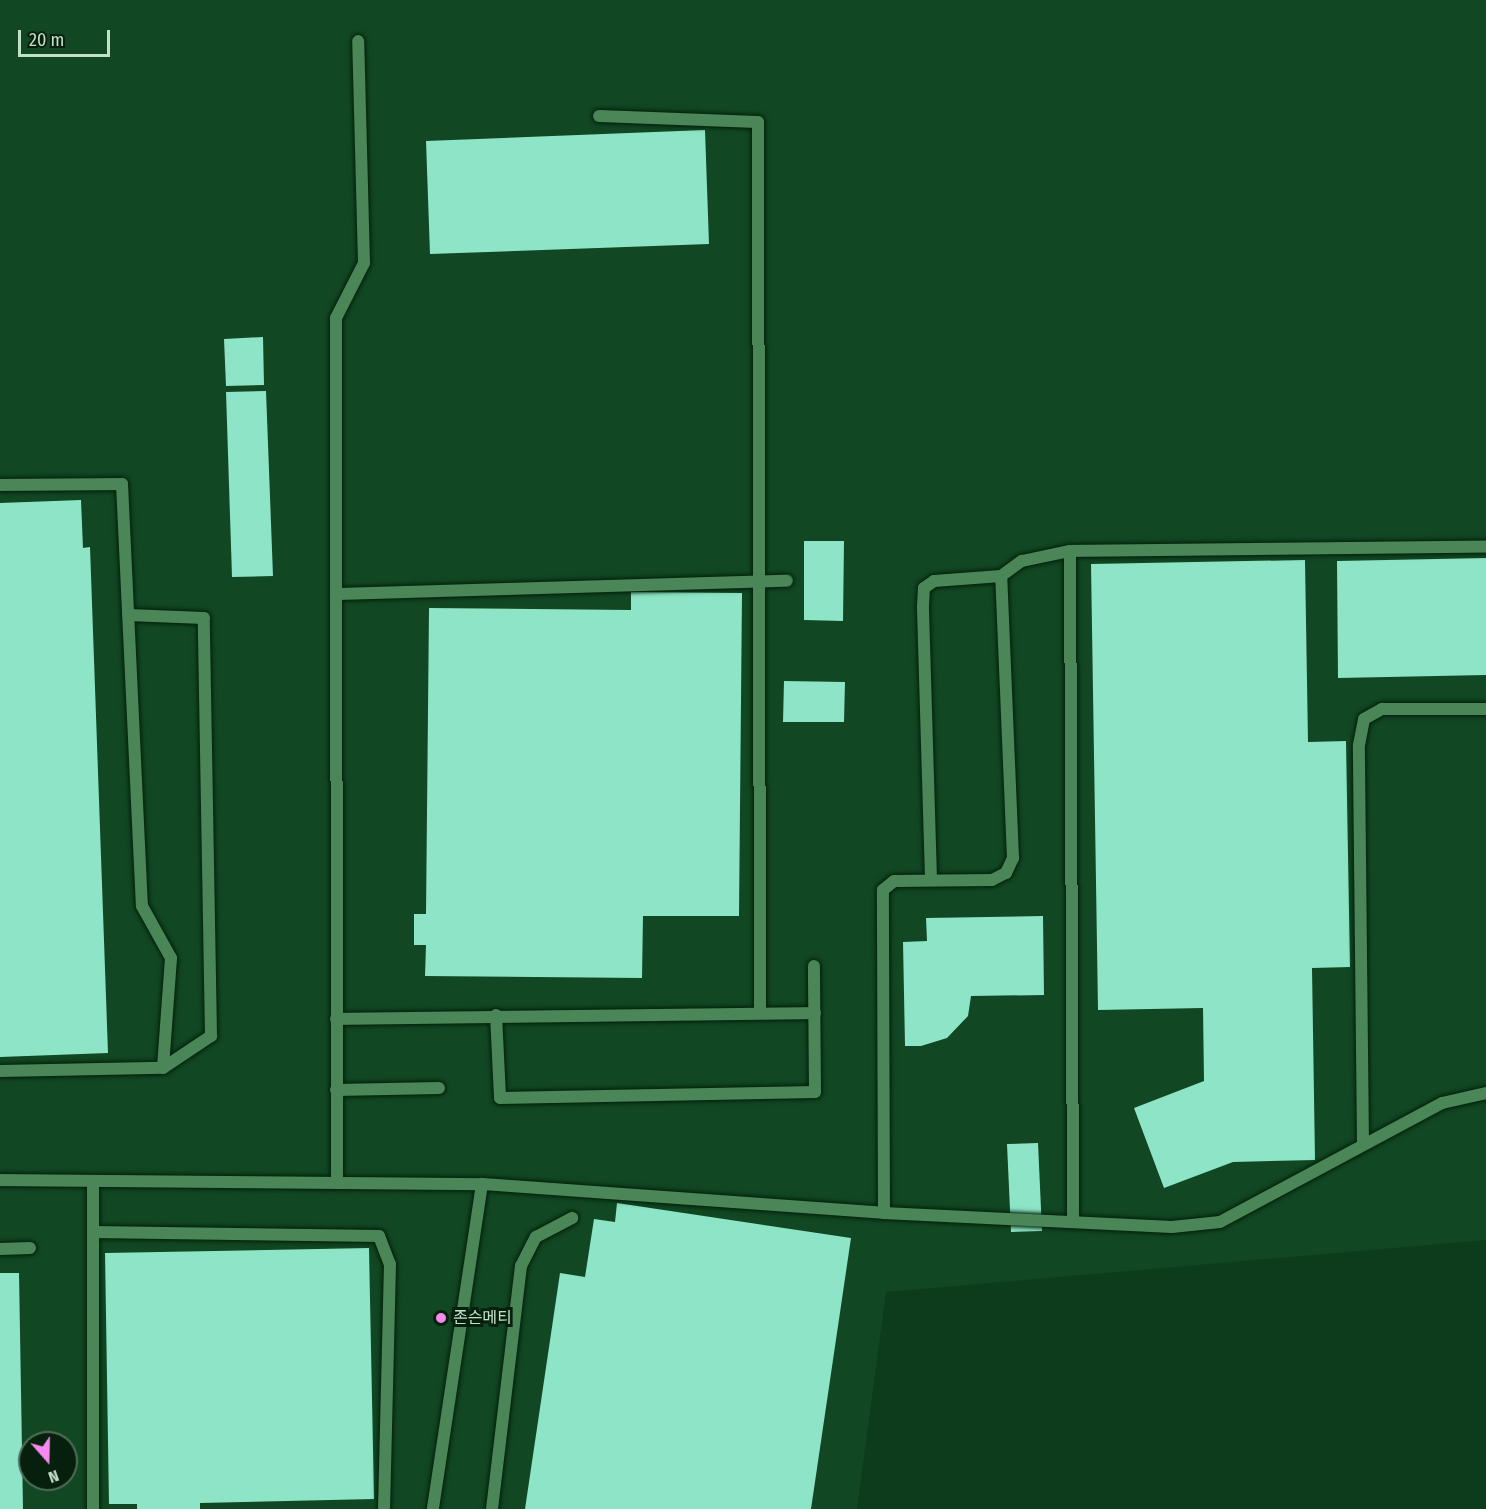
<!DOCTYPE html>
<html>
<head>
<meta charset="utf-8">
<style>
	body { margin:0 }
	#map { position:relative; width:1486px; height:1509px; overflow:hidden; background:#0c3c1c; font-family:"Fira Sans Condensed","Noto Sans KR",sans-serif }
	div>[style] { position:absolute }
	.built>* { inset:0; background:#124723 }
	.building>* { inset:0; background:#8de4c6 }
	.roads { filter:drop-shadow(0 0 2px #01210a) drop-shadow(0 0 2px #01210a) }
	.lane>* { height:12px; margin:-6px; padding:0 6px; transform-origin:6px; border-radius:6px; background:#4a8658 }
	.street>* { height:12px; margin:-6px; padding:0 6px; transform-origin:6px; border-radius:6px; background:#4a8658 }
	.dots>* { width:16px; height:16px; translate:-50% -50%; box-sizing:border-box; border:3px solid #06200d; border-radius:50% }
	span { translate:-50% -50%; white-space:nowrap; text-align:center; line-height:1.15; -webkit-text-stroke:6px #06200d; paint-order:stroke }
	.poi-label { font-size:16px; color:#c2e0c7 }
	.left { translate:0 -50%; text-align:left }
	.north { position:absolute; left:18px; top:1431px; width:60px; height:60px; box-sizing:border-box; background:#06200d; border:2px solid #516d57; border-radius:50%; rotate:160deg; font-size:16px; font-weight:700; line-height:24px; text-align:center; color:#c2e0c7 }
	.north::after { content:''; display:block; margin:auto; width:21px; height:27px; background:#f689ed; clip-path:polygon(50% 0,100% 100%,50% 72%,0 100%) }
	.scale { position:absolute; left:18px; top:30px; width:92px; height:27px; box-sizing:border-box; border:3px solid #c2e0c7; border-top:0; padding-left:8px; font-size:18px; line-height:21px; white-space:nowrap; color:#c2e0c7; -webkit-text-stroke:4px #06200d; paint-order:stroke }
</style>
</head>
<body>
<div id="map">
	<div class="built">
		<div style="clip-path:polygon(evenodd,0 0,1486px 0,1486px 1240px,886px 1292px,857px 1509px,0 1509px,0 0,30px 1443px,66px 1443px,66px 1479px,30px 1479px,30px 1443px)"></div>
	</div>
	<div class="building">
		<div style="clip-path:polygon(705px 130px,709px 244px,430px 254px,426px 141px)"></div>
		<div style="clip-path:polygon(263px 337px,264px 385px,226px 386px,224px 339px)"></div>
		<div style="clip-path:polygon(266px 391px,273px 576px,232px 577px,226px 392px)"></div>
		<div style="clip-path:polygon(81px 500px,83px 548px,90px 547px,108px 1053px,0 1057px,0 503px)"></div>
		<div style="clip-path:polygon(804px 541px,844px 541px,843px 621px,804px 620px)"></div>
		<div style="clip-path:polygon(1486px 558px,1486px 675px,1338px 678px,1337px 561px)"></div>
		<div style="clip-path:polygon(1305px 560px,1308px 742px,1346px 741px,1350px 967px,1312px 968px,1315px 1160px,1233px 1162px,1164px 1188px,1134px 1108px,1204px 1081px,1203px 1008px,1098px 1010px,1091px 564px)"></div>
		<div style="clip-path:polygon(631px 592px,742px 593px,739px 916px,643px 916px,642px 978px,425px 976px,426px 945px,414px 945px,414px 914px,426px 914px,429px 608px,631px 610px)"></div>
		<div style="clip-path:polygon(784px 681px,845px 682px,844px 722px,783px 722px)"></div>
		<div style="clip-path:polygon(1043px 916px,1044px 995px,971px 996px,968px 1016px,947px 1038px,921px 1046px,905px 1046px,903px 942px,927px 941px,926px 918px)"></div>
		<div style="clip-path:polygon(1038px 1143px,1042px 1231px,1011px 1232px,1007px 1144px)"></div>
		<div style="clip-path:polygon(617px 1203px,851px 1238px,811px 1509px,525px 1509px,560px 1273px,585px 1277px,594px 1219px,615px 1222px)"></div>
		<div style="clip-path:polygon(369px 1248px,374px 1499px,200px 1503px,200px 1509px,137px 1509px,137px 1504px,109px 1504px,105px 1253px)"></div>
		<div style="clip-path:polygon(0 1273px,19px 1273px,23px 1509px,0 1509px)"></div>
	</div>
	<div class="roads">
		<div class="lane">
			<div style="left:599px;top:116px;width:159px;rotate:2.2deg"></div>
			<div style="left:758px;top:122px;width:890px;rotate:89.87deg"></div>
			<div style="left:0;top:485px;width:122px;rotate:-0.5deg"></div>
			<div style="left:122px;top:484px;width:422px;rotate:87.3deg"></div>
			<div style="left:142px;top:906px;width:60px;rotate:60.9deg"></div>
			<div style="left:171px;top:958px;width:110px;rotate:94.2deg"></div>
			<div style="left:1070px;top:551px;width:670px;rotate:89.74deg"></div>
			<div style="left:336px;top:594px;width:451px;rotate:-1.7deg"></div>
			<div style="left:931px;top:879px;width:273px;rotate:-91.7deg"></div>
			<div style="left:923px;top:606px;width:18px;rotate:-87deg"></div>
			<div style="left:924px;top:588px;width:12px;rotate:-35deg"></div>
			<div style="left:934px;top:581px;width:67px;rotate:-4.3deg"></div>
			<div style="left:1001px;top:576px;width:26px;rotate:-36deg"></div>
			<div style="left:1022px;top:561px;width:49px;rotate:-11.8deg"></div>
			<div style="left:1070px;top:551px;width:416px;rotate:-0.6deg"></div>
			<div style="left:496px;top:1015px;width:83px;rotate:87.2deg"></div>
			<div style="left:500px;top:1098px;width:315px;rotate:-1.1deg"></div>
			<div style="left:815px;top:1092px;width:126px;rotate:-90.5deg"></div>
			<div style="left:336px;top:1019px;width:479px;rotate:-0.7deg"></div>
			<div style="left:0;top:1071px;width:163px;rotate:-1.1deg"></div>
			<div style="left:163px;top:1068px;width:58px;rotate:-33.7deg"></div>
			<div style="left:211px;top:1036px;width:418px;rotate:-91deg"></div>
			<div style="left:204px;top:618px;width:76px;rotate:-177.7deg"></div>
			<div style="left:336px;top:1090px;width:103px;rotate:-1.1deg"></div>
			<div style="left:1363px;top:1144px;width:399px;rotate:-90.6deg"></div>
			<div style="left:1359px;top:745px;width:26px;rotate:-79deg"></div>
			<div style="left:1364px;top:719px;width:21px;rotate:-29deg"></div>
			<div style="left:1382px;top:709px;width:104px"></div>
			<div style="left:337px;top:1183px;width:865px;rotate:-90.07deg"></div>
			<div style="left:336px;top:318px;width:62px;rotate:-63deg"></div>
			<div style="left:364px;top:263px;width:222px;rotate:-91.5deg"></div>
			<div style="left:482px;top:1184px;width:403px;rotate:4.1deg"></div>
			<div style="left:884px;top:1213px;width:288px;rotate:2.8deg"></div>
			<div style="left:1172px;top:1227px;width:48px;rotate:-5.9deg"></div>
			<div style="left:1220px;top:1222px;width:252px;rotate:-28.2deg"></div>
			<div style="left:1442px;top:1103px;width:45px;rotate:-12.8deg"></div>
			<div style="left:884px;top:1213px;width:323px;rotate:-90.2deg"></div>
			<div style="left:883px;top:890px;width:14px;rotate:-39deg"></div>
			<div style="left:894px;top:881px;width:98px;rotate:-0.6deg"></div>
			<div style="left:992px;top:880px;width:16px;rotate:-27deg"></div>
			<div style="left:1006px;top:873px;width:17px;rotate:-65deg"></div>
			<div style="left:1013px;top:858px;width:282px;rotate:-92.4deg"></div>
			<div style="left:93px;top:1232px;width:286px;rotate:0.8deg"></div>
			<div style="left:379px;top:1236px;width:30px;rotate:69deg"></div>
			<div style="left:390px;top:1264px;width:245px;rotate:91.4deg"></div>
			<div style="left:0;top:1249px;width:30px;rotate:-2deg"></div>
			<div style="left:93px;top:1509px;width:328px;rotate:-90deg"></div>
			<div style="left:492px;top:1509px;width:245px;rotate:-83.2deg"></div>
			<div style="left:521px;top:1266px;width:33px;rotate:-63deg"></div>
			<div style="left:536px;top:1237px;width:41px;rotate:-27.8deg"></div>
		</div>
		<div class="street">
			<div style="left:0;top:1180px;width:482px;rotate:0.5deg"></div>
			<div style="left:482px;top:1184px;width:329px;rotate:98.6deg"></div>
		</div>
	</div>
	<div class="dots">
		<div style="left:441px;top:1318px;background:#f689ed"></div>
	</div>
	<div class="poi-label">
		<span class="left" style="left:453px;top:1318px">존슨메티</span>
	</div>
	<div class="north">N</div>
	<div class="scale">20 m</div>
</div>
</body>
</html>
